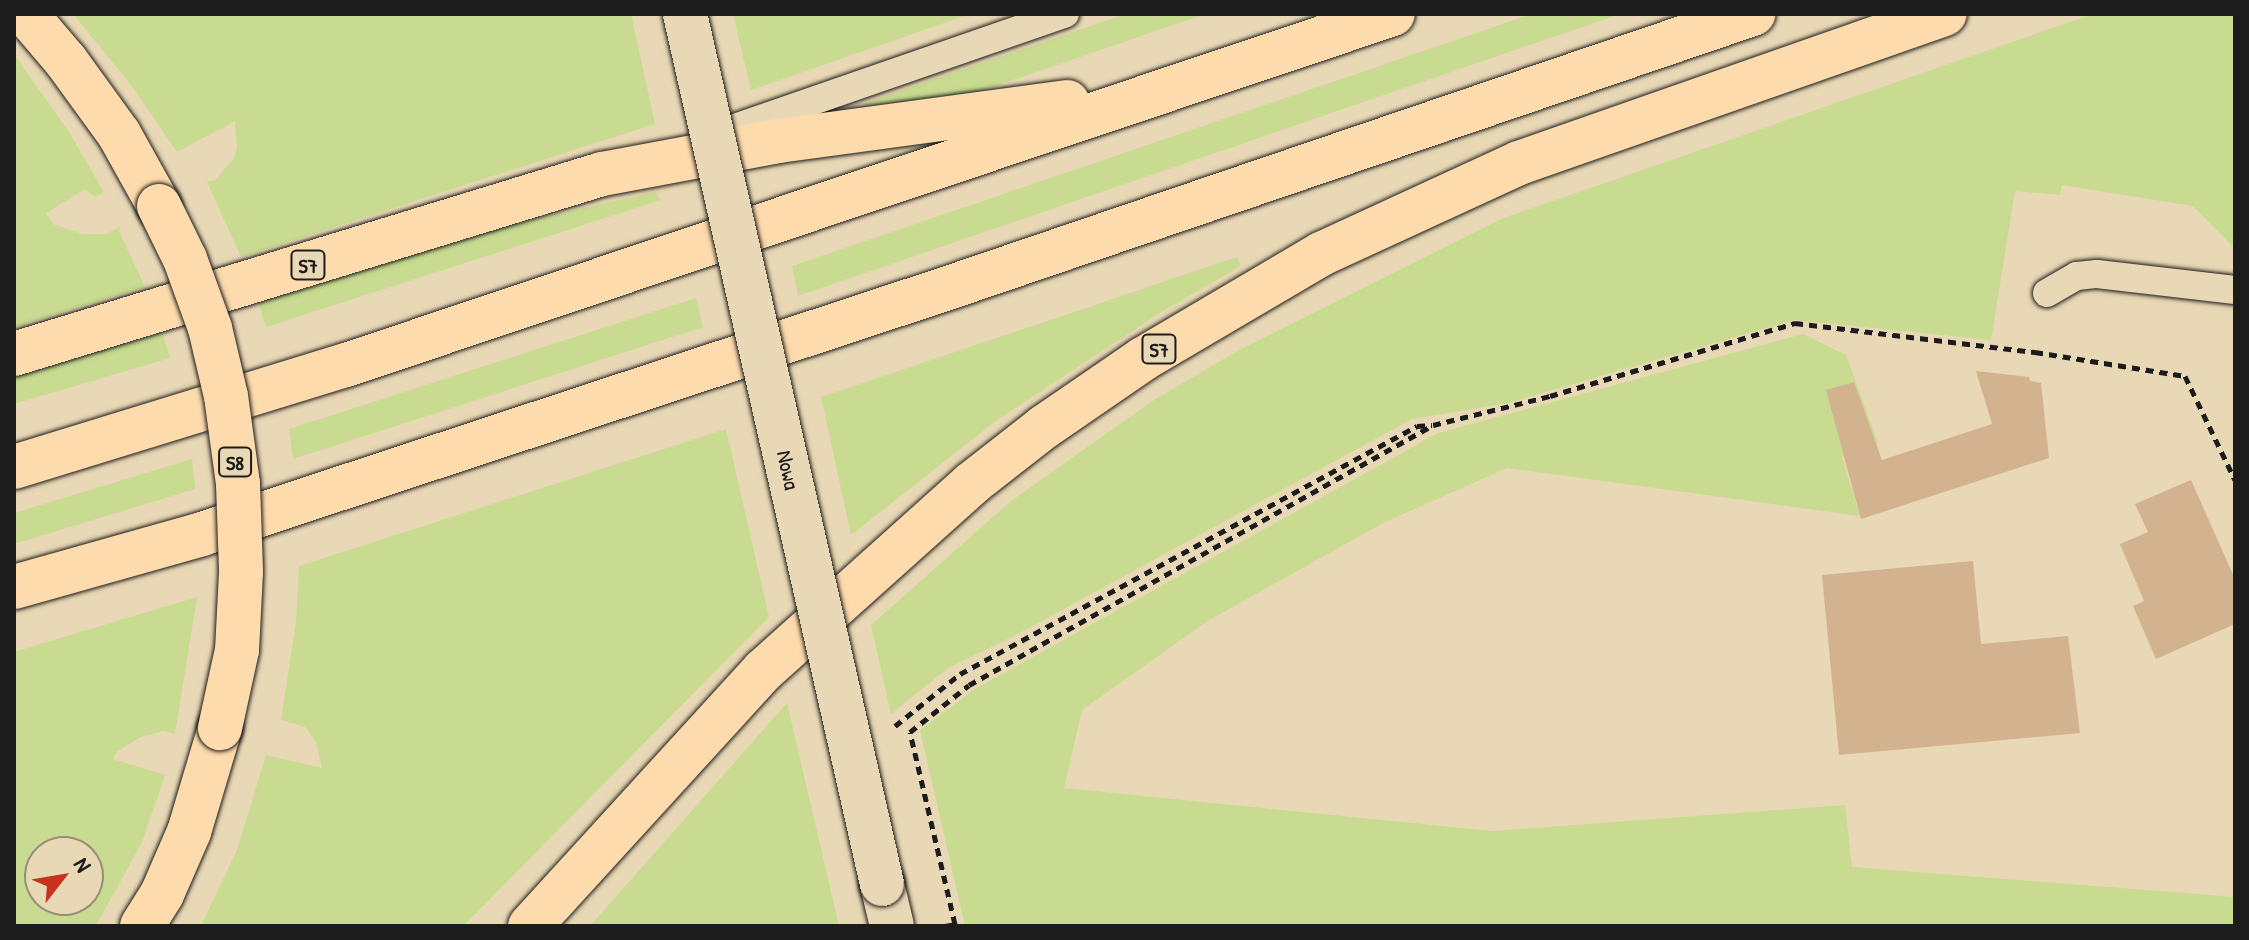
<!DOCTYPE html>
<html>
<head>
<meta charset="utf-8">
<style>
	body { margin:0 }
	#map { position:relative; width:2249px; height:940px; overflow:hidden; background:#e9d8b5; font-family:"Patrick Hand",sans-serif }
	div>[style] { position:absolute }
	.green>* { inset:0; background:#c8db90 }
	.building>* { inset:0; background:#d3b290 }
	.path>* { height:5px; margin-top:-2.5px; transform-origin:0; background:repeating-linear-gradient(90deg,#1c1c1c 0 8px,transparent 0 14px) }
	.roads { filter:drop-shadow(0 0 2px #1c1c1c) drop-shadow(0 0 2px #1c1c1c) }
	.lane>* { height:28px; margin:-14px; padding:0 14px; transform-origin:14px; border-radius:14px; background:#e9d8b5 }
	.secondary>* { height:44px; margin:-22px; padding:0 22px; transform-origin:22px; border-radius:22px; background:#e9d8b5 }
	.highway>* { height:44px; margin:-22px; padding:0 22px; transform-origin:22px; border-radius:22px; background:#fedbac }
	.bridges { filter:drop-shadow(0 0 2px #1c1c1c) drop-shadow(0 0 2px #1c1c1c) }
	.secondary-bridge>* { height:44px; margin:-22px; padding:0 22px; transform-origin:22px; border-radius:22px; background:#e9d8b5 }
	.highway-bridge>* { height:44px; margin:-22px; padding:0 22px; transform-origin:22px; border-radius:22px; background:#fedbac }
	span { translate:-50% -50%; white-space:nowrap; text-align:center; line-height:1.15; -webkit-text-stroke:6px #e9d8b5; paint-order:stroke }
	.shield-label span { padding:2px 6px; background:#e9d8b5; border:2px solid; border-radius:6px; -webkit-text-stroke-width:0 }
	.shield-label { font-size:20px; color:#1c1c1c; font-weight:700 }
	.street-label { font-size:22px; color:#1c1c1c }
	.frame { position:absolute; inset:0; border:16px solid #1c1c1c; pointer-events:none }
	.north { position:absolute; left:24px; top:836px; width:80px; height:80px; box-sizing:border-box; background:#e9d8b5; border:2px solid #978d78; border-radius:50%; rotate:59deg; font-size:22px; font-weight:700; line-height:32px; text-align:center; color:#1c1c1c }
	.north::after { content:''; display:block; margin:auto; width:28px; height:36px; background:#c8321e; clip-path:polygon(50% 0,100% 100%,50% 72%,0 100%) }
</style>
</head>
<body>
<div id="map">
	<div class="green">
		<div style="clip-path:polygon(73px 14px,631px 14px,655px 124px,241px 257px,207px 182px,215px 180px,234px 158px,237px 147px,235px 121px,177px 152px,132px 86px)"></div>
		<div style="clip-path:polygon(733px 14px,970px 14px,751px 90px)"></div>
		<div style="clip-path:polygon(1126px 14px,1205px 14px,981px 91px,881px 108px,862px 104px)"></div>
		<div style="clip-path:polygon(1532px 14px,1620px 14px,798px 296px,792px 266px)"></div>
		<div style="clip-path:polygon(2093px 14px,2235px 14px,2235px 239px,2232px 246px,2193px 206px,2062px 185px,2060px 195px,2015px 191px,1991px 340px,1794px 320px,1508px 403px,1412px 419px,1016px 635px,948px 668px,891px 714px,871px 625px,1011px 501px,1154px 400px,1239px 350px,1501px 219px)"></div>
		<div style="clip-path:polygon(14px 54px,69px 132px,104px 192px,95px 197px,85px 189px,46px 213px,53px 224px,82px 234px,106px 234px,121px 226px,119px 231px,145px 287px,14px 327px)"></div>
		<div style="clip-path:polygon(655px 192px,661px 200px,266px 327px,258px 302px,469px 234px)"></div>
		<div style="clip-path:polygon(1237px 257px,1241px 266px,1163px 311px,997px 420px,851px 535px,821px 397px)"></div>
		<div style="clip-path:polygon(696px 298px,703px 327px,293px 459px,289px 429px)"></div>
		<div style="clip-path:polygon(162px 332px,170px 358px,14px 404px,14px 376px)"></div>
		<div style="clip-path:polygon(1803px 334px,1846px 355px,1878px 443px,1842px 457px,1860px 516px,1507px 468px,1383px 523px,1206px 622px,1082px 710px,1064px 788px,1492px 831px,1845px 805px,1852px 867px,2235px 897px,2235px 926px,965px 926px,920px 730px,975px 689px,1438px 433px)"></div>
		<div style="clip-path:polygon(726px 429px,769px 617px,463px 926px,201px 926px,237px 850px,266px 755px,322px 768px,316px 742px,305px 727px,281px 720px,296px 622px,299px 566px)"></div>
		<div style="clip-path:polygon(192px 459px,195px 489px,14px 544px,14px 513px)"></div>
		<div style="clip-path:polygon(evenodd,197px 597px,175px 734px,163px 731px,141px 737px,116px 752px,113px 759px,165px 775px,142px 842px,101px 917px,95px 926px,14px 926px,14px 652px,197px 597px,40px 852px,88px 852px,88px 900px,40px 900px,40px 852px)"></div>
		<div style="clip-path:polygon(787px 703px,839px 926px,590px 926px)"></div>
	</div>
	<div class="building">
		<div style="clip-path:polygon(1976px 371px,2029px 377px,2030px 381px,2041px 383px,2049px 458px,1861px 519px,1826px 390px,1854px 382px,1882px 460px,1992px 424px)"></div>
		<div style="clip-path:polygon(2191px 480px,2235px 579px,2235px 624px,2156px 659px,2133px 606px,2144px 601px,2120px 544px,2148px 532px,2135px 504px)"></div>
		<div style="clip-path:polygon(1973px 561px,1981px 644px,2068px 636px,2080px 733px,1839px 755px,1822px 575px)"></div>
	</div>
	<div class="path">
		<div style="left:895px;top:726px;width:83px;rotate:-38.7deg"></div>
		<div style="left:960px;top:674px;width:520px;rotate:-28.49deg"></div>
		<div style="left:1417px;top:426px;width:15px;rotate:-4deg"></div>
		<div style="left:945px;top:926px;width:10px;rotate:-11deg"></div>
		<div style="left:955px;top:924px;width:197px;rotate:-103.2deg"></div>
		<div style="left:910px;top:732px;width:75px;rotate:-38.5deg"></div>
		<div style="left:969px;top:685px;width:532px;rotate:-29.26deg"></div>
		<div style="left:1433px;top:425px;width:121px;rotate:-13.9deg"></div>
		<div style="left:1550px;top:396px;width:256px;rotate:-16.6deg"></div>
		<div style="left:1795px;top:323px;width:242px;rotate:6.9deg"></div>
		<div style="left:2035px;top:352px;width:152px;rotate:9.1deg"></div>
		<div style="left:2185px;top:376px;width:115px;rotate:64.3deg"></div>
	</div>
	<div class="roads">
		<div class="lane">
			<div style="left:706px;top:138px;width:380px;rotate:-19.1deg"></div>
			<div style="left:2047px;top:293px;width:34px;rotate:-30deg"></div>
			<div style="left:2077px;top:276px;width:20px;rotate:-6deg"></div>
			<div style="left:2097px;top:274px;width:139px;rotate:6.6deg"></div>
		</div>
		<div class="secondary">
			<div style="left:882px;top:884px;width:43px;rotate:76.6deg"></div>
		</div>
		<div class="highway">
			<div style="left:26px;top:14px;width:62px;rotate:49.6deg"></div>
			<div style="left:66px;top:61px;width:90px;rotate:54deg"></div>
			<div style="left:119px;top:134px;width:82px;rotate:60.9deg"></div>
			<div style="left:14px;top:354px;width:615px;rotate:-17.02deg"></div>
			<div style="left:602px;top:174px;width:179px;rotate:-10.6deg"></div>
			<div style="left:778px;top:141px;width:292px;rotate:-7.7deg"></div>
			<div style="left:14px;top:467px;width:347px;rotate:-17.1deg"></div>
			<div style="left:346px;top:365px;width:1104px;rotate:-18.53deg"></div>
			<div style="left:14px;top:587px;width:195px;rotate:-15.7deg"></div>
			<div style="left:202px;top:534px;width:782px;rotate:-18.25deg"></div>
			<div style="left:945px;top:289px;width:854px;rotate:-18.8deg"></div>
			<div style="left:142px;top:926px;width:38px;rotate:-58deg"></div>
			<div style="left:162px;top:894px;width:68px;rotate:-66.5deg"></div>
			<div style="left:189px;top:832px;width:109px;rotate:-73.4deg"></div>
			<div style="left:530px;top:926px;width:347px;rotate:-47.6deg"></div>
			<div style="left:764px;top:670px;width:278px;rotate:-41.9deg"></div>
			<div style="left:971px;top:484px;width:93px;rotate:-38deg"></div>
			<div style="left:1044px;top:427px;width:120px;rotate:-34.5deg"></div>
			<div style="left:1143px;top:359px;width:207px;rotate:-30.5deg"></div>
			<div style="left:1321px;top:254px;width:218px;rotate:-24.7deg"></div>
			<div style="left:1519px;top:163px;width:451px;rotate:-19.3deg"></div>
		</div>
	</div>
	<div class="bridges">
		<div class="secondary-bridge">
			<div style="left:685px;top:14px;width:892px;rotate:77.24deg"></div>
		</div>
		<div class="highway-bridge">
			<div style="left:159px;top:206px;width:59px;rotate:63.9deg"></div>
			<div style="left:185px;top:259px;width:73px;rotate:70.1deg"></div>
			<div style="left:210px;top:328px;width:70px;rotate:76.8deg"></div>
			<div style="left:226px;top:396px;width:89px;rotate:82.2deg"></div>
			<div style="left:238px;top:484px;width:88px;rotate:88deg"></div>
			<div style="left:241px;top:572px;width:78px;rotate:92.9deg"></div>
			<div style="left:237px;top:650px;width:80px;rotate:102.3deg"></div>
		</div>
	</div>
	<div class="shield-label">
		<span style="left:308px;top:265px">S7</span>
		<span style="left:1159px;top:349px">S7</span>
		<span style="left:235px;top:462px">S8</span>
	</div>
	<div class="street-label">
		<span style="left:788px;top:470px;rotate:77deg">Nowa</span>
	</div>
	<div class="frame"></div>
	<div class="north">N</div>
</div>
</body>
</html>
